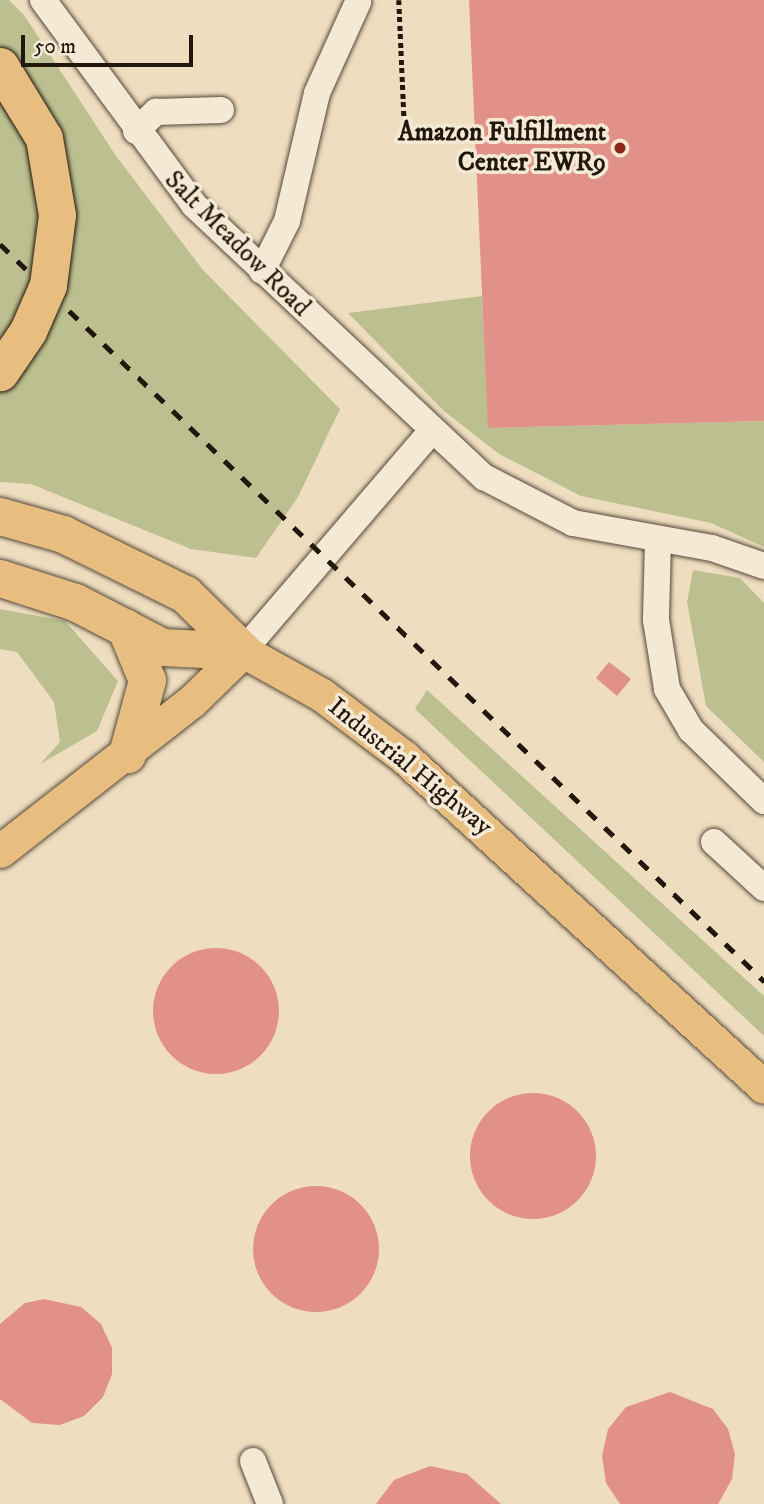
<!DOCTYPE html>
<html>
<head>
<meta charset="utf-8">
<style>
	body { margin:0 }
	#map { position:relative; width:764px; height:1504px; overflow:hidden; background:#eeddbf; font-family:"IM FELL DW Pica",serif }
	div>[style] { position:absolute }
	.green>* { inset:0; background:#bcc090 }
	.building>* { inset:0; background:#e19188 }
	.round { border-radius:50% }
	.path>* { height:4.5px; margin-top:-2.25px; transform-origin:0; background:repeating-linear-gradient(90deg,#22170c 0 5px,transparent 0 8.5px) }
	.roads { filter:drop-shadow(0 0 2px #554839) drop-shadow(0 0 2px #554839) }
	.minor>* { height:26px; margin:-13px; padding:0 13px; transform-origin:13px; border-radius:13px; background:#f4e9d5 }
	.major>* { height:33px; margin:-16.5px; padding:0 16.5px; transform-origin:16.5px; border-radius:16.5px; background:#e7be80 }
	.highway>* { height:37px; margin:-18.5px; padding:0 18.5px; transform-origin:18.5px; border-radius:18.5px; background:#e7be80 }
	.rail>* { height:5px; margin-top:-2.5px; transform-origin:0; background:repeating-linear-gradient(90deg,#22170c 0 12px,transparent 0 24px) }
	.bridges { filter:drop-shadow(0 0 2px #22170c) drop-shadow(0 0 2px #22170c) }
	.highway-bridge>* { height:37px; margin:-18.5px; padding:0 18.5px; transform-origin:18.5px; border-radius:18.5px; background:#e7be80 }
	.dots>* { width:19px; height:19px; translate:-50% -50%; box-sizing:border-box; border:4px solid #f4e9d5; border-radius:50% }
	span { translate:-50% -50%; white-space:nowrap; text-align:center; line-height:1.15; -webkit-text-stroke:7px #f4e9d5; paint-order:stroke }
	.poi-label { font-size:26px; color:#22170c; font-weight:700 }
	.right { translate:-100% -50%; text-align:right }
	.street-label { font-size:26px; color:#22170c }
	.scale { position:absolute; left:21px; top:35px; width:172px; height:32px; box-sizing:border-box; border:4px solid #22170c; border-top:0; padding-left:9px; font-size:21px; line-height:24px; white-space:nowrap; color:#22170c; -webkit-text-stroke:5px #f4e9d5; paint-order:stroke }
</style>
</head>
<body>
<div id="map">
	<div class="green">
		<div style="clip-path:polygon(0 0,9px 0,24px 15px,116px 156px,203px 270px,340px 409px,298px 497px,256px 558px,191px 549px,31px 484px,0 482px)"></div>
		<div style="clip-path:polygon(482px 296px,489px 428px,764px 421px,764px 547px,711px 523px,581px 496px,499px 454px,444px 411px,348px 313px)"></div>
		<div style="clip-path:polygon(693px 570px,740px 578px,764px 603px,764px 762px,706px 706px,687px 602px)"></div>
		<div style="clip-path:polygon(0 609px,65px 621px,118px 681px,97px 731px,40px 764px,60px 742px,54px 702px,17px 652px,0 649px)"></div>
		<div style="clip-path:polygon(427px 690px,764px 996px,764px 1036px,415px 709px)"></div>
	</div>
	<div class="building">
		<div style="clip-path:polygon(469px 0,764px 0,764px 421px,488px 428px)"></div>
		<div style="clip-path:polygon(609px 662px,631px 679px,617px 696px,596px 678px)"></div>
		<div class="round" style="left:153px;top:948px;width:126px;height:126px"></div>
		<div class="round" style="left:470px;top:1093px;width:126px;height:126px"></div>
		<div class="round" style="left:253px;top:1186px;width:126px;height:126px"></div>
		<div style="clip-path:polygon(44px 1299px,81px 1307px,101px 1324px,112px 1348px,112px 1374px,103px 1397px,84px 1416px,60px 1425px,32px 1423px,0 1399px,0 1324px,25px 1303px)"></div>
		<div style="clip-path:polygon(670px 1392px,713px 1409px,728px 1429px,735px 1454px,732px 1479px,718px 1504px,620px 1504px,606px 1483px,602px 1456px,608px 1429px,626px 1407px)"></div>
		<div style="clip-path:polygon(430px 1466px,467px 1474px,501px 1504px,376px 1504px,394px 1480px)"></div>
	</div>
	<div class="path">
		<div style="left:399px;top:0;width:138px;rotate:87.5deg"></div>
	</div>
	<div class="roads">
		<div class="minor">
			<div style="left:43px;top:0;width:255px;rotate:53.6deg"></div>
			<div style="left:194px;top:205px;width:398px;rotate:43.2deg"></div>
			<div style="left:484px;top:477px;width:100px;rotate:27.3deg"></div>
			<div style="left:573px;top:523px;width:141px;rotate:10.2deg"></div>
			<div style="left:712px;top:548px;width:55px;rotate:19.1deg"></div>
			<div style="left:136px;top:131px;width:28px;rotate:-44deg"></div>
			<div style="left:156px;top:112px;width:65px;rotate:-1.8deg"></div>
			<div style="left:262px;top:271px;width:56px;rotate:-63.4deg"></div>
			<div style="left:287px;top:221px;width:131px;rotate:-76.8deg"></div>
			<div style="left:317px;top:93px;width:100px;rotate:-65.7deg"></div>
			<div style="left:658px;top:541px;width:79px;rotate:91.5deg"></div>
			<div style="left:656px;top:620px;width:70px;rotate:80.9deg"></div>
			<div style="left:667px;top:689px;width:48px;rotate:59.7deg"></div>
			<div style="left:691px;top:730px;width:102px;rotate:44.2deg"></div>
			<div style="left:243px;top:651px;width:287px;rotate:-49.4deg"></div>
			<div style="left:714px;top:842px;width:68px;rotate:42.6deg"></div>
			<div style="left:253px;top:1461px;width:46px;rotate:68.4deg"></div>
		</div>
		<div class="major">
			<div style="left:0;top:851px;width:242px;rotate:-38deg"></div>
			<div style="left:191px;top:702px;width:73px;rotate:-44.4deg"></div>
			<div style="left:243px;top:651px;width:90px;rotate:29.1deg"></div>
			<div style="left:322px;top:695px;width:103px;rotate:37.1deg"></div>
			<div style="left:404px;top:757px;width:488px;rotate:42.5deg"></div>
		</div>
		<div class="highway">
			<div style="left:0;top:516px;width:66px;rotate:15.9deg"></div>
			<div style="left:63px;top:534px;width:136px;rotate:26.2deg"></div>
			<div style="left:185px;top:594px;width:81px;rotate:44.5deg"></div>
			<div style="left:0;top:578px;width:79px;rotate:17.7deg"></div>
			<div style="left:75px;top:602px;width:98px;rotate:27.3deg"></div>
			<div style="left:162px;top:647px;width:81px;rotate:2.8deg"></div>
			<div style="left:125px;top:627px;width:57px;rotate:67.5deg"></div>
			<div style="left:147px;top:680px;width:77px;rotate:105.1deg"></div>
		</div>
	</div>
	<div class="rail">
		<div style="left:0;top:244px;width:1062px;rotate:43.97deg"></div>
	</div>
	<div class="bridges">
		<div class="highway-bridge">
			<div style="left:0;top:66px;width:84px;rotate:58.6deg"></div>
			<div style="left:44px;top:138px;width:78px;rotate:80.4deg"></div>
			<div style="left:57px;top:215px;width:71px;rotate:97.3deg"></div>
			<div style="left:48px;top:285px;width:50px;rotate:113.5deg"></div>
			<div style="left:28px;top:331px;width:50px;rotate:124.3deg"></div>
		</div>
	</div>
	<div class="dots">
		<div style="left:620px;top:148px;background:#8f2418"></div>
	</div>
	<div class="poi-label">
		<span class="right" style="left:606px;top:148px">Amazon Fulfillment<br>Center EWR9</span>
	</div>
	<div class="street-label">
		<span style="left:237px;top:244px;rotate:45deg">Salt Meadow Road</span>
		<span style="left:410px;top:767px;rotate:39deg">Industrial Highway</span>
	</div>
	<div class="scale">50 m</div>
</div>
</body>
</html>
